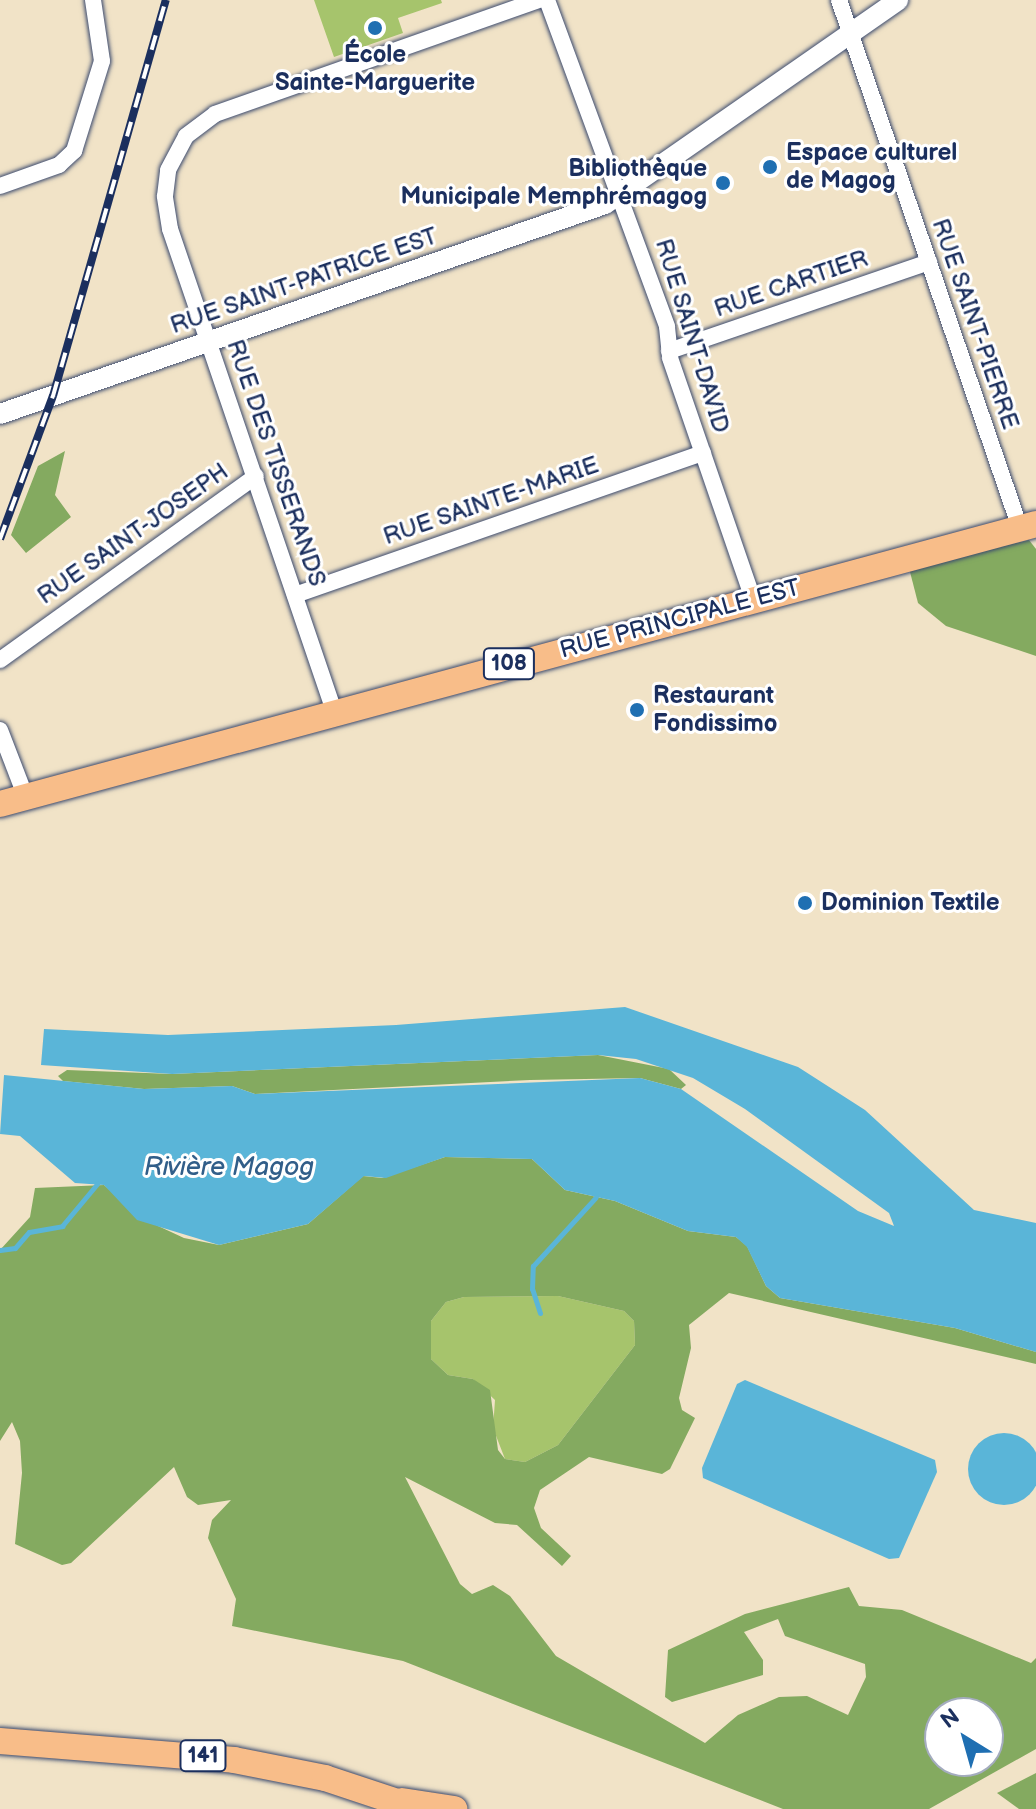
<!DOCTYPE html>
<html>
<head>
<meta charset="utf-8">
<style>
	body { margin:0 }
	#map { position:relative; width:1036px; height:1809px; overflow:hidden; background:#f1e3c7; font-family:"Balsamiq Sans",sans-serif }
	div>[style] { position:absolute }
	.green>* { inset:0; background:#a6c46c }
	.forest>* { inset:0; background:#84aa60 }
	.water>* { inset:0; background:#5ab5d8 }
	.round { border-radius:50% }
	.stream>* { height:5px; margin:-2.5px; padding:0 2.5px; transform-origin:2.5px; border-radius:2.5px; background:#5ab5d8 }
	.roads { filter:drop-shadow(0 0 2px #3b4a6e) drop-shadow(0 0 2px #3b4a6e) }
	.minor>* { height:16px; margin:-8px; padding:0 8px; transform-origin:8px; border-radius:8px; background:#fff }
	.tertiary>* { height:20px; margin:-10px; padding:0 10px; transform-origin:10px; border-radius:10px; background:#fff }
	.primary>* { height:26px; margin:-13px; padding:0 13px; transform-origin:13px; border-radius:13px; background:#f8bd89 }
	.rail>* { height:8px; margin-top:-4px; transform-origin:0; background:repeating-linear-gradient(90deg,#fff 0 15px,#1b2f5e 0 30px); box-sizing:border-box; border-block:2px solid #1b2f5e }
	.dots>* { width:22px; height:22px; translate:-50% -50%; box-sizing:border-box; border:4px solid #fff; border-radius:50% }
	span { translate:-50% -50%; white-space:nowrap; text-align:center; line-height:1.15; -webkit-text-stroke:6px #fff; paint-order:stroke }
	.shield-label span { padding:2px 6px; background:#fff; border:2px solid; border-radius:6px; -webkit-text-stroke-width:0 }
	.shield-label { font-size:22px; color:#1b2f5e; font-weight:700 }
	.poi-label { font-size:24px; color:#1b2f5e; font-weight:700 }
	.left { translate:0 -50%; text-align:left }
	.right { translate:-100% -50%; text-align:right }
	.street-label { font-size:24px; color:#1b2f5e }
	.water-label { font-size:26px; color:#315e89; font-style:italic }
	.north { position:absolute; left:924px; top:1697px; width:80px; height:80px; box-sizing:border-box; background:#fff; border:2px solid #a4acbf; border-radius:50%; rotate:323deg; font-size:22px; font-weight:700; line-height:32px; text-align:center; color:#1b2f5e }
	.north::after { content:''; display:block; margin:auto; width:28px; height:36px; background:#1f6fb2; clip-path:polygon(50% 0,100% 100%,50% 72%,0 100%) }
</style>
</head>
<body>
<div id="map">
	<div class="green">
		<div style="clip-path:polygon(314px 0,441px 0,442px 3px,398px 18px,403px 33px,334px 57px)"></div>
		<div style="clip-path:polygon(558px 1296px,624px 1311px,634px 1321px,635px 1345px,558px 1445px,525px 1462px,505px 1459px,493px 1428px,495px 1400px,473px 1379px,448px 1375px,431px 1359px,431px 1321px,446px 1302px,464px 1297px)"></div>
	</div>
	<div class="forest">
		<div style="clip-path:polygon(65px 451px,55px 495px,71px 517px,26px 553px,11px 535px,38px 466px)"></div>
		<div style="clip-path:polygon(1029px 540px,1036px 549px,1036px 656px,946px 626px,918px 603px,909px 568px)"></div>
		<div style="clip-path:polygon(598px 1055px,669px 1069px,686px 1085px,681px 1089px,640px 1078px,530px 1080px,255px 1094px,232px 1086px,144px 1089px,63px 1081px,58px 1076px,67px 1070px,172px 1074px)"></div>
		<div style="clip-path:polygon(evenodd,445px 1157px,532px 1159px,565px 1190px,615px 1201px,688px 1231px,736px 1237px,747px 1246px,766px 1286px,780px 1298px,955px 1328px,1036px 1352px,1036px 1364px,729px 1293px,689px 1325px,691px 1348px,679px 1398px,682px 1410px,695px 1418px,670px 1469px,662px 1474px,589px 1457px,540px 1490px,534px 1508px,541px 1528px,571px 1556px,562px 1566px,517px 1525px,495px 1523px,405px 1477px,460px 1584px,472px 1594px,493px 1585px,510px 1596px,556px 1656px,705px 1743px,738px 1715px,779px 1697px,807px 1696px,848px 1715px,866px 1677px,865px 1664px,785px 1636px,778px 1619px,744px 1632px,763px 1660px,763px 1675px,672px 1702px,665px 1697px,668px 1650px,745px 1614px,849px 1587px,859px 1606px,902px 1610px,1031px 1663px,1036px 1658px,1036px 1749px,929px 1809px,783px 1809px,403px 1661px,232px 1626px,236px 1599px,208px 1538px,212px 1520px,231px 1500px,198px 1505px,187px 1497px,174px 1467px,71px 1563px,62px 1565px,15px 1544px,22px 1473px,20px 1441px,12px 1422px,0 1441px,0 1250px,30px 1217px,35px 1188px,104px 1185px,143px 1219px,184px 1238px,219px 1245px,308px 1224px,363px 1176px,382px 1178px,445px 1157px,558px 1296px,624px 1311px,634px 1321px,635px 1345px,558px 1445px,525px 1462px,505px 1459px,498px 1450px,490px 1390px,473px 1379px,448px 1375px,431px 1359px,431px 1321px,446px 1302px,464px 1297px,558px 1296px,445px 1157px,940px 1713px,988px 1713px,988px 1761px,940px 1761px,940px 1713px)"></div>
		<div style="clip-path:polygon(1036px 1773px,1036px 1809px,1019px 1809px,997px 1793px)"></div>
	</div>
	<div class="water">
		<div style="clip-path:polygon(625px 1007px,798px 1067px,865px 1110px,974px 1210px,1036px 1223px,1036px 1352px,955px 1328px,780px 1298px,766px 1286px,747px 1247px,736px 1237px,688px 1231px,615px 1201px,565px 1190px,532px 1159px,445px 1157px,386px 1178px,364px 1176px,308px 1224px,219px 1245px,137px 1220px,104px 1185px,75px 1183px,20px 1136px,0 1134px,4px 1075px,144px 1089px,232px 1086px,255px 1094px,640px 1078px,681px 1089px,858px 1211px,894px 1226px,889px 1213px,745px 1109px,693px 1078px,636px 1059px,598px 1055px,172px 1074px,41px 1065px,44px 1029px,168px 1035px,396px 1025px)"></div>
		<div style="clip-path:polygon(745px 1380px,935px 1460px,937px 1472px,899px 1558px,889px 1559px,703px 1478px,702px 1468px,737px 1384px)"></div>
		<div class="round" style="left:968px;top:1433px;width:72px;height:72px"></div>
	</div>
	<div class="stream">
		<div style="left:0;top:1250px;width:15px;rotate:-8deg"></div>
		<div style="left:15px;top:1248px;width:21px;rotate:-49deg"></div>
		<div style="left:29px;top:1232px;width:34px;rotate:-10deg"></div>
		<div style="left:62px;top:1226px;width:55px;rotate:-50.2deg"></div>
		<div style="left:540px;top:1313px;width:25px;rotate:-108deg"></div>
		<div style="left:532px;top:1289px;width:23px;rotate:-88deg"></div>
		<div style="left:533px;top:1266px;width:93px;rotate:-47.6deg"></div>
	</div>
	<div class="roads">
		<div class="minor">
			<div style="left:547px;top:0;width:348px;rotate:69.8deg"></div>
			<div style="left:667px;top:327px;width:31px;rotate:84deg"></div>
			<div style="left:670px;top:358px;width:255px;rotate:71deg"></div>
			<div style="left:839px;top:0;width:558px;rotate:71.08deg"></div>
			<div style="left:0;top:186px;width:63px;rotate:-19.6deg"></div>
			<div style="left:59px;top:165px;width:21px;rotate:-43deg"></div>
			<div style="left:74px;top:151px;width:94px;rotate:-72.7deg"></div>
			<div style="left:102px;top:61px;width:62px;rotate:-98.4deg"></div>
			<div style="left:669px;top:351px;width:275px;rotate:-18.9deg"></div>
			<div style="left:295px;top:595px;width:432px;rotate:-19.2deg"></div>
			<div style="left:0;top:660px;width:315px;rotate:-35.7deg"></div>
			<div style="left:334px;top:711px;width:509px;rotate:-108.79deg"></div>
			<div style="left:170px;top:229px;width:33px;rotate:-99deg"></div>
			<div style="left:165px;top:196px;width:26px;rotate:-83deg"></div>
			<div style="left:168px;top:170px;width:38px;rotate:-62deg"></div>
			<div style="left:186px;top:136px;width:36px;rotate:-37deg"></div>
			<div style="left:215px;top:114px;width:343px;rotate:-19.4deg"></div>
			<div style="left:0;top:730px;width:70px;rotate:69deg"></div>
		</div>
		<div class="tertiary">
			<div style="left:0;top:414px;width:640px;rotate:-19.14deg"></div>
			<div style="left:605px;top:204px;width:357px;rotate:-34.8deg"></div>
		</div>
		<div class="primary">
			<div style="left:0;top:804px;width:1073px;rotate:-15.12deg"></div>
			<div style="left:0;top:1741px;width:235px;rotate:4.6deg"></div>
			<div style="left:234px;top:1760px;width:93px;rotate:11.2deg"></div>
			<div style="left:325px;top:1778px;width:98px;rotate:18.4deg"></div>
			<div style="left:402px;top:1801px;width:53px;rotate:8.7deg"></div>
		</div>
	</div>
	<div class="rail">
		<div style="left:0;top:539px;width:153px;rotate:-69.7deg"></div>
		<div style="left:53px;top:396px;width:412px;rotate:-74.1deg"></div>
	</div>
	<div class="dots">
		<div style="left:375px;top:28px;background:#1f6fb2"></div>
		<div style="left:770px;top:167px;background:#1f6fb2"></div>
		<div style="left:723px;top:183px;background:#1f6fb2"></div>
		<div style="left:637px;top:710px;background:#1f6fb2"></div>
		<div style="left:805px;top:903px;background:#1f6fb2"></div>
	</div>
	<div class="shield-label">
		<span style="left:509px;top:664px">108</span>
		<span style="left:203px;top:1756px">141</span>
	</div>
	<div class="poi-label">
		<span style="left:375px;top:69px">École<br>Sainte-Marguerite</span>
		<span class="left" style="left:786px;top:167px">Espace culturel<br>de Magog</span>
		<span class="right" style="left:707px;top:183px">Bibliothèque<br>Municipale Memphrémagog</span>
		<span class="left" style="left:653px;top:710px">Restaurant<br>Fondissimo</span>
		<span class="left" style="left:821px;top:903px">Dominion Textile</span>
	</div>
	<div class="street-label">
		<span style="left:304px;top:281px;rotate:-19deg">RUE SAINT-PATRICE EST</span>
		<span style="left:791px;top:284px;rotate:-19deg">RUE CARTIER</span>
		<span style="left:975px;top:324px;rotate:71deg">RUE SAINT-PIERRE</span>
		<span style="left:692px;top:336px;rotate:73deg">RUE SAINT-DAVID</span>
		<span style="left:276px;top:463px;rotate:71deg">RUE DES TISSERANDS</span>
		<span style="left:491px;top:501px;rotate:-19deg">RUE SAINTE-MARIE</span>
		<span style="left:133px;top:534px;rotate:-35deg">RUE SAINT-JOSEPH</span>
		<span style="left:680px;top:619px;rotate:-15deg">RUE PRINCIPALE EST</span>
	</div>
	<div class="water-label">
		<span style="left:229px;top:1168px">Rivière Magog</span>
	</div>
	<div class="north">N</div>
</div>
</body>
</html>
